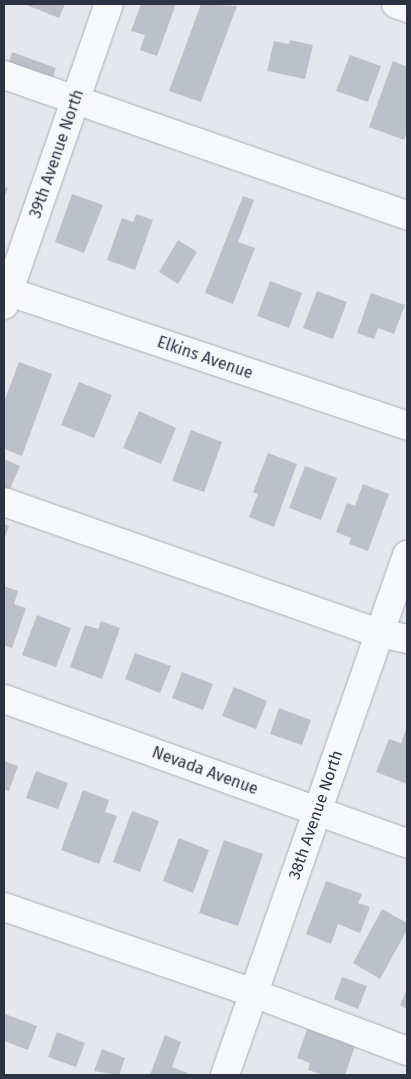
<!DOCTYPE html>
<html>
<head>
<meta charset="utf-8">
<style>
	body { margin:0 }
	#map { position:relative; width:411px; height:1079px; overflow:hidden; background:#e4e7ec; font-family:"Fira Sans",sans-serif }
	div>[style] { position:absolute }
	.building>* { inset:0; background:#bbc0ca }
	.roads { filter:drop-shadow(0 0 1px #a9aeb7) drop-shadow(0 0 1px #a9aeb7) }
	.minor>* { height:28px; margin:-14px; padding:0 14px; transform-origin:14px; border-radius:14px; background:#f7f8fa }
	span { translate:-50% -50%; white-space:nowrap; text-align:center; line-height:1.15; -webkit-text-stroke:4px #f4f6f9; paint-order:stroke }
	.street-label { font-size:16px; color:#2b3445 }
	.frame { position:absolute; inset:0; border:5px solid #2b3445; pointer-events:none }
</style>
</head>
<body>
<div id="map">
	<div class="building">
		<div style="clip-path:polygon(24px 4px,65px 4px,59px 18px)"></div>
		<div style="clip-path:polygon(141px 4px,176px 4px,157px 56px,140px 50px,145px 35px,131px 31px)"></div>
		<div style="clip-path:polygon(201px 4px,237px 6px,201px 102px,169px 91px)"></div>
		<div style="clip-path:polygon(290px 40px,313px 45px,305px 79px,267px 71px,274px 41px,289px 44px)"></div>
		<div style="clip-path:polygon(12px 52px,56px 68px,51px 83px,7px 68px)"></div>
		<div style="clip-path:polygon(350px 55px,381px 66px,368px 102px,336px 91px)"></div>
		<div style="clip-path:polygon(393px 61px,407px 67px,407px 131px,404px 140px,369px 127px)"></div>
		<div style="clip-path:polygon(4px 187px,8px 188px,4px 199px)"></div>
		<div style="clip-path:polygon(72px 194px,103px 205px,84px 253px,55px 242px)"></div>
		<div style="clip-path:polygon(243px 196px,254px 200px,238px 242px,255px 248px,233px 304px,205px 293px)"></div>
		<div style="clip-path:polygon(136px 214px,153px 220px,135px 270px,107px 260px,122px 218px,133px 222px)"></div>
		<div style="clip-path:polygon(178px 240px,197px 252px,178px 284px,159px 272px)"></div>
		<div style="clip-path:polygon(270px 281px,302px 293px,289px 328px,257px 316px)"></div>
		<div style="clip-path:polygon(317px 291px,347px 302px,333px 339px,303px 328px)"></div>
		<div style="clip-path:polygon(371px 293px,405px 305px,394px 334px,378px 328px,374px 339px,357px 333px)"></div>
		<div style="clip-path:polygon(19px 362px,52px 374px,22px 456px,4px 449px,4px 402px)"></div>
		<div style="clip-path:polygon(79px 382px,112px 395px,94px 438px,61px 425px)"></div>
		<div style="clip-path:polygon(139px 411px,176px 428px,161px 464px,123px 448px)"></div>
		<div style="clip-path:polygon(191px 430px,222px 442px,204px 492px,172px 481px)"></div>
		<div style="clip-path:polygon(268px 453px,297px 464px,274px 527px,249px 517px,258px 494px,253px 492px)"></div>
		<div style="clip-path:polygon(4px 459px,20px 466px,7px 496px,4px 494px)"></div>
		<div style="clip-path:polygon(305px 466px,337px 478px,321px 520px,289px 508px)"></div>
		<div style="clip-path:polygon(363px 484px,389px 494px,368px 551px,349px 544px,351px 538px,336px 532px,347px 503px,355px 506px)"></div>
		<div style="clip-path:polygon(4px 524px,9px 526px,4px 540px)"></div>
		<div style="clip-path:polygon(4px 586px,18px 591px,14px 604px,26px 608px,12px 648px,4px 645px)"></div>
		<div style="clip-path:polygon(37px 615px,71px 628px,56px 667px,22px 655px)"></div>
		<div style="clip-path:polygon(101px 621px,120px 628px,102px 679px,70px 667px,85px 625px,98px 629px)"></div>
		<div style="clip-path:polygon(135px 653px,171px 666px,160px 693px,125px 679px)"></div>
		<div style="clip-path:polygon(182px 672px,213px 684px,203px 710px,172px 698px)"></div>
		<div style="clip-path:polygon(234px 687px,267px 701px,256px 729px,222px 716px)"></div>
		<div style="clip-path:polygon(279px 708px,311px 720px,302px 745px,270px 734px)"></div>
		<div style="clip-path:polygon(407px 727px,407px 784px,376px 772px,389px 739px,401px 743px)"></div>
		<div style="clip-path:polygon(4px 761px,18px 766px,9px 791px,4px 789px)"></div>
		<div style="clip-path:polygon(36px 771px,68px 783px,58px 809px,26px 798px)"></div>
		<div style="clip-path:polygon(83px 790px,109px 800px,105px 812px,117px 816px,99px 864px,61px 850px)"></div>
		<div style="clip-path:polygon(132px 811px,159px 821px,140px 872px,113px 862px)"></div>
		<div style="clip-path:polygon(179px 838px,209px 850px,193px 893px,163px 881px)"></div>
		<div style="clip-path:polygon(224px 840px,263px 854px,238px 926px,199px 913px)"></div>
		<div style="clip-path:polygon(326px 881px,362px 894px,358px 903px,370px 907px,360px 933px,338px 924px,331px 944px,306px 934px)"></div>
		<div style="clip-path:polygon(382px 909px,407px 923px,407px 930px,380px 979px,353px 963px)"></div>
		<div style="clip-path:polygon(342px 977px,367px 986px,358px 1009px,334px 999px)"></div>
		<div style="clip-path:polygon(407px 989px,407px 1009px,400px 1005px)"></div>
		<div style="clip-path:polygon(5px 1014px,37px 1026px,28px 1050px,4px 1041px)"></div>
		<div style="clip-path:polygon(307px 1029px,355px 1046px,345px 1075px,324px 1075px,308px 1070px,310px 1063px,297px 1058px)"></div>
		<div style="clip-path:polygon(57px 1032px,85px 1043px,76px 1067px,48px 1057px)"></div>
		<div style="clip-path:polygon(165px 1035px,181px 1042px,172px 1067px,188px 1073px,187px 1075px,150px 1075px)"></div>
		<div style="clip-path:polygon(102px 1049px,125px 1058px,119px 1075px,94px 1071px)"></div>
	</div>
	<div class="roads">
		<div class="minor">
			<div style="left:396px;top:4px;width:12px;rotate:20deg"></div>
			<div style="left:4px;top:75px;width:427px;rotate:19.2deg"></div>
			<div style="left:4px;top:290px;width:425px;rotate:18.6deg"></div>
			<div style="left:4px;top:305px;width:319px;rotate:-70.8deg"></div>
			<div style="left:4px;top:502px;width:397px;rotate:19.3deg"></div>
			<div style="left:379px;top:633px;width:29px;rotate:12deg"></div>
			<div style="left:4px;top:699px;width:428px;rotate:19.7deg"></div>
			<div style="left:4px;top:907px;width:267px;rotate:19deg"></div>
			<div style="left:256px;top:994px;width:161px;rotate:20.7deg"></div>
			<div style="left:225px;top:1075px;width:551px;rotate:-70.71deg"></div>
		</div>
	</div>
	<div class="street-label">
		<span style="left:57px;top:154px;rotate:-71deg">39th Avenue North</span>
		<span style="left:205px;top:358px;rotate:19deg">Elkins Avenue</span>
		<span style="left:205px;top:771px;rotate:20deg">Nevada Avenue</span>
		<span style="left:316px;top:815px;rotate:-71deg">38th Avenue North</span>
	</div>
	<div class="frame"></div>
</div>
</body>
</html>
